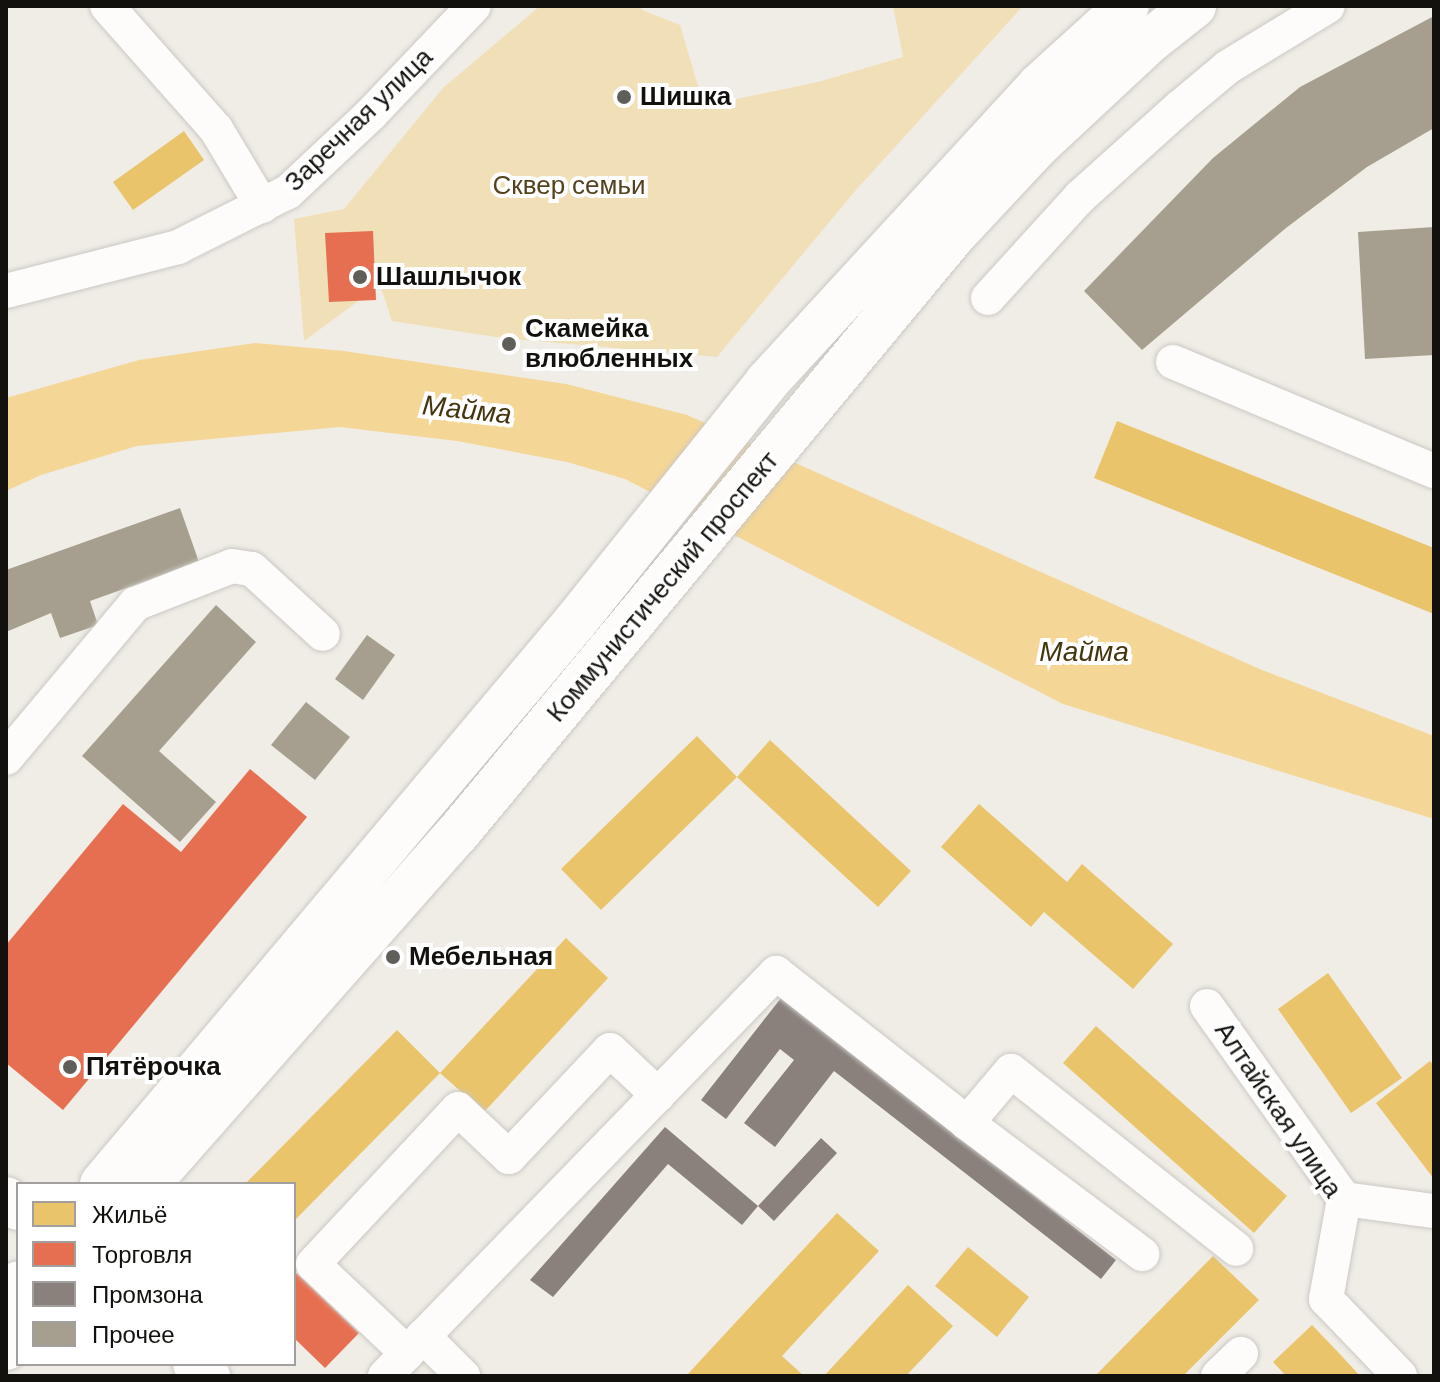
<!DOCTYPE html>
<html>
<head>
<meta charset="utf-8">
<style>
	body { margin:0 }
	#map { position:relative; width:1440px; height:1382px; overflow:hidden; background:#f0ede6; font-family:"DM Sans",sans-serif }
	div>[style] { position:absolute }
	.green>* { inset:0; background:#f1dfb8 }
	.water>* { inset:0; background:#f4d696 }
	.homes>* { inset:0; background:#e9c46a }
	.shops>* { inset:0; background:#e76f51 }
	.industry>* { inset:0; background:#8a817c }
	.building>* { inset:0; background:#a69f8f }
	.roads { filter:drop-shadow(0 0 2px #cbc8c3) drop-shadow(0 0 2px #cbc8c3) }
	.minor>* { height:34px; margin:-17px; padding:0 17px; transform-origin:17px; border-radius:17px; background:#fdfcfb }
	.major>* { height:44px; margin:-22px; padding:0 22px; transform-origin:22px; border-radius:22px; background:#fdfcfb }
	.dots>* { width:22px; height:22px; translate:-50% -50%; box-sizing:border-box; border:4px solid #fff; border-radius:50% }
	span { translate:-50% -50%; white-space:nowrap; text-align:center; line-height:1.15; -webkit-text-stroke:8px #fff; paint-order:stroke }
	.poi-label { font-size:26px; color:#13110d; font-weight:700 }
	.left { translate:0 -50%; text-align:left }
	.street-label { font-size:26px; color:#13110d }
	.park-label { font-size:26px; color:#53421d }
	.water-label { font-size:28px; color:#45350e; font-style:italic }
	.frame { position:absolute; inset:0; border:8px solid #13110d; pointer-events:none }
	.legend { position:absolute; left:16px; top:1182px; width:280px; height:184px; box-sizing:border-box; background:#fff; border:2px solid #a1a09e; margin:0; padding:10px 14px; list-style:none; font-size:24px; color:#13110d }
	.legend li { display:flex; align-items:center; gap:16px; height:40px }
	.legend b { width:40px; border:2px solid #a1a09e }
</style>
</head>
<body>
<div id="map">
	<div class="green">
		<div style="clip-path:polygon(540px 6px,640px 6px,642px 10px,680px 25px,704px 106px,818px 82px,903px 57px,893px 6px,1023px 6px,856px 190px,717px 357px,502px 338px,392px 321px,380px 285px,304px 341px,294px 219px,344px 209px,443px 88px)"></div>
	</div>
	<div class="water">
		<div style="clip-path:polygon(255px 343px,344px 351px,566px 384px,687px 415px,1262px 670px,1434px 736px,1434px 819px,1063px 704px,625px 479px,567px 462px,457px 441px,340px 427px,137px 446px,41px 475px,6px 491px,6px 398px,139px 360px)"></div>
	</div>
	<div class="homes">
		<div style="clip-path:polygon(184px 131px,204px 160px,133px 210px,113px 182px)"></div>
		<div style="clip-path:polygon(1117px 421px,1434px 548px,1434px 614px,1094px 478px)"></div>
		<div style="clip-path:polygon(697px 736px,737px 777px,601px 910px,561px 869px)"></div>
		<div style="clip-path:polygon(770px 740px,911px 871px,878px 907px,737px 777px)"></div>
		<div style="clip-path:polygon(979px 804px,1067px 882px,1082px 864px,1173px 944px,1133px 989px,1044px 912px,1031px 927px,941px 847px)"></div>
		<div style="clip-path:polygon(566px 938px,608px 978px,484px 1112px,440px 1073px)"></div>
		<div style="clip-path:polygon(1328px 973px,1402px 1078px,1351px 1113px,1278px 1009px)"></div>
		<div style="clip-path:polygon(1096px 1026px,1287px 1196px,1254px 1233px,1063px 1063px)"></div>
		<div style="clip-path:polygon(397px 1030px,440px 1073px,294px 1221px,294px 1184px,245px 1184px)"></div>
		<div style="clip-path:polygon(1430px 1061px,1434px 1066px,1434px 1179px,1376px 1103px)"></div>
		<div style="clip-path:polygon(837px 1213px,879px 1251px,782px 1356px,804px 1376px,686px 1376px)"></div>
		<div style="clip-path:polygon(968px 1247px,1029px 1297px,997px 1337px,935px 1286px)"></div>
		<div style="clip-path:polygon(1213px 1256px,1259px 1300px,1183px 1376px,1095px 1376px)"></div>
		<div style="clip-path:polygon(908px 1285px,953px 1326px,906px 1376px,824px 1376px)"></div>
		<div style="clip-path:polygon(1312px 1325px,1337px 1351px,1360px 1376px,1286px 1376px,1273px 1362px)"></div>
	</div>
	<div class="shops">
		<div style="clip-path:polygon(373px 231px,376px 300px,329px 302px,325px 233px)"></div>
		<div style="clip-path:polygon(250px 769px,307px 817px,63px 1110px,6px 1063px,6px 945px,123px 804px,181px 852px)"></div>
		<div style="clip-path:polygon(294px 1271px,359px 1333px,325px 1368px,294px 1338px)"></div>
	</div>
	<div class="industry">
		<div style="clip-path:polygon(781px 998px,1116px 1260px,1101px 1279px,834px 1071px,775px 1147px,744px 1123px,794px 1060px,780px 1049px,726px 1119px,701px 1100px)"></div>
		<div style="clip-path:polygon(665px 1127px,758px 1206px,821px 1138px,837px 1153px,774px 1221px,758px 1206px,742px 1225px,668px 1164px,553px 1297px,530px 1280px)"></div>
	</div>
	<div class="building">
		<div style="clip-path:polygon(1434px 16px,1434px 128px,1367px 167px,1286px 228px,1142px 350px,1084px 291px,1213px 158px,1300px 87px)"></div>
		<div style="clip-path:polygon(1434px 227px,1434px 355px,1365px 359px,1358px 232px)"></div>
		<div style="clip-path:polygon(180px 508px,199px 562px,90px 601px,98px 625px,60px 638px,51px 613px,6px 632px,6px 570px)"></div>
		<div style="clip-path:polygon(216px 605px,256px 642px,159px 751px,216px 802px,180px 842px,82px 756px)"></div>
		<div style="clip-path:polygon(367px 635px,395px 655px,363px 700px,335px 679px)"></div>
		<div style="clip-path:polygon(306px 702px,350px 737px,315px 780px,271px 745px)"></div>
	</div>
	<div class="roads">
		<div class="minor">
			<div style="left:107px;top:6px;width:164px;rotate:48.5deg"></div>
			<div style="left:216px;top:129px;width:90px;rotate:59.1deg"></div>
			<div style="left:6px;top:291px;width:178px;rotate:-14.3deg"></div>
			<div style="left:178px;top:247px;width:123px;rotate:-26.6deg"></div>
			<div style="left:288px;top:192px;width:114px;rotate:-43.2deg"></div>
			<div style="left:371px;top:114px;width:149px;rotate:-46.4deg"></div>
			<div style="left:988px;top:298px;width:137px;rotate:-47.7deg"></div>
			<div style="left:1080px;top:197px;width:135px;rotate:-42deg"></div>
			<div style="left:1180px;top:107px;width:62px;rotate:-39.8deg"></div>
			<div style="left:1228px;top:67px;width:117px;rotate:-31.4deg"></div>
			<div style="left:1173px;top:362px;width:283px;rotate:22.7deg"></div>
			<div style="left:6px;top:758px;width:201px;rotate:-50deg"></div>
			<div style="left:135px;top:604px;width:104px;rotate:-21.4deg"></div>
			<div style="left:232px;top:566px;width:20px;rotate:9deg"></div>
			<div style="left:252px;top:569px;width:96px;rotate:42.5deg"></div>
			<div style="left:1207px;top:1006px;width:237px;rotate:54.6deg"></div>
			<div style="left:1344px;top:1199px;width:102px;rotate:100.2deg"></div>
			<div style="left:1326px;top:1299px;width:107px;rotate:46.1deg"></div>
			<div style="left:967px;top:1123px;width:219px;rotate:36.8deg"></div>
			<div style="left:1344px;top:1199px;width:91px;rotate:7.6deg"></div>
			<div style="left:423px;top:1336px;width:57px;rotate:45deg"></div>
			<div style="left:407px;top:1353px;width:530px;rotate:-45.84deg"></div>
			<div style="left:776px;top:973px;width:243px;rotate:38.1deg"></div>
			<div style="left:967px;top:1123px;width:68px;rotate:-49.8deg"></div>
			<div style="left:1011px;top:1071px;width:287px;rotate:38.3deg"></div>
			<div style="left:385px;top:1376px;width:32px;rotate:-46deg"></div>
			<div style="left:407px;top:1353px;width:129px;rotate:-136.6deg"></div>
			<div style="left:313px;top:1264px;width:212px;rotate:-46.9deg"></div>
			<div style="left:458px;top:1109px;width:70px;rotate:43.3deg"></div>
			<div style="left:509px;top:1157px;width:147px;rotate:-46.7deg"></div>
			<div style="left:610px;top:1050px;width:66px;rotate:43.2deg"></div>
			<div style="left:1218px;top:1376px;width:32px;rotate:-44deg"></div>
		</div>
		<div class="major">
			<div style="left:102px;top:1184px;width:735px;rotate:-49.91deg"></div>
			<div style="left:575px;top:622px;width:307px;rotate:-51.3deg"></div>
			<div style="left:767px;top:382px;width:402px;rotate:-47.4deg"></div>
			<div style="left:1039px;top:86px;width:119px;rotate:-42.3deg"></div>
			<div style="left:148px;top:1184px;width:467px;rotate:-48.6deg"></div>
			<div style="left:457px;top:834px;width:777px;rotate:-50.33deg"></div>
			<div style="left:953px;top:236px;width:120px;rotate:-47deg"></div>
			<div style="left:1035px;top:148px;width:158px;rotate:-43deg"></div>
			<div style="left:1151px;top:40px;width:55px;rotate:-38.3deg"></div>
			<div style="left:6px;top:1199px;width:15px;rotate:37deg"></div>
			<div style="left:6px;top:1297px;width:18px;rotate:-49deg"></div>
			<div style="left:6px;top:1348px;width:18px;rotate:-49deg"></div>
			<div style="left:195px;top:1364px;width:18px;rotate:43deg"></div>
		</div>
	</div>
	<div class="dots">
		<div style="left:624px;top:97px;background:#605e59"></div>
		<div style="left:360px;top:277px;background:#605e59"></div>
		<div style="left:509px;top:344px;background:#605e59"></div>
		<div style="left:393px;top:957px;background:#605e59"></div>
		<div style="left:70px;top:1067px;background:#605e59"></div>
	</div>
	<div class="poi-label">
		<span class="left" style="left:640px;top:97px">Шишка</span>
		<span class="left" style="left:376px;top:277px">Шашлычок</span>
		<span class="left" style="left:525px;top:344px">Скамейка<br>влюбленных</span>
		<span class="left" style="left:409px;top:957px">Мебельная</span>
		<span class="left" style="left:86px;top:1067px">Пятёрочка</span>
	</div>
	<div class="street-label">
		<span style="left:359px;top:120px;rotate:-44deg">Заречная улица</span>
		<span style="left:663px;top:587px;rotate:-50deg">Коммунистический проспект</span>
		<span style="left:1278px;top:1110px;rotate:56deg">Алтайская улица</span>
	</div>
	<div class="park-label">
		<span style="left:569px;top:186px">Сквер семьи</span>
	</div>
	<div class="water-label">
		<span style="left:467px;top:410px;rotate:6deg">Майма</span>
		<span style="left:1084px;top:652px">Майма</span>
	</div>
	<div class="frame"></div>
	<ul class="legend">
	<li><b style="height:22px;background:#e9c46a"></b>Жильё</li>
	<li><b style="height:22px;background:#e76f51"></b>Торговля</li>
	<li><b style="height:22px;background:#8a817c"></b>Промзона</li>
	<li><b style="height:22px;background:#a69f8f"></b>Прочее</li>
	</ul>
</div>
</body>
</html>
